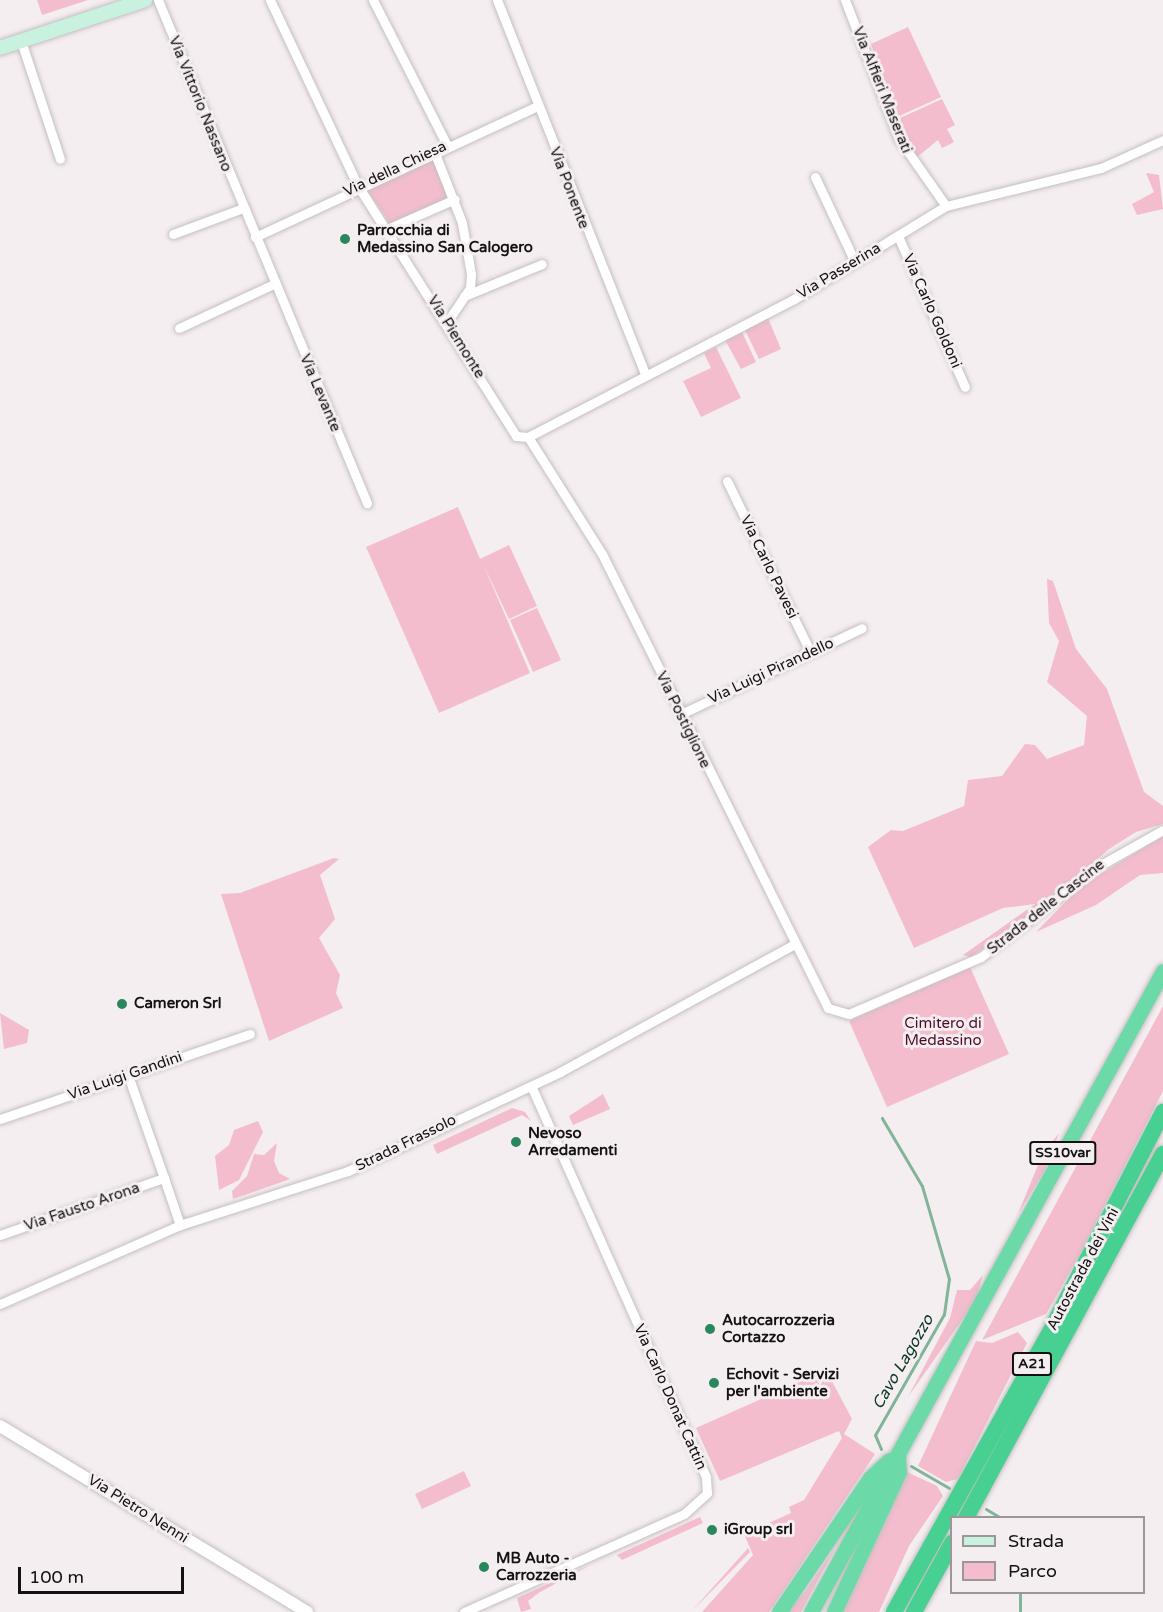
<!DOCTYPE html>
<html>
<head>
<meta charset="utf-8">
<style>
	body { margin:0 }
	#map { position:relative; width:1163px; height:1612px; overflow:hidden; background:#f5eef0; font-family:"Varela Round",sans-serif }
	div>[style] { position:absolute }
	.green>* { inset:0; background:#f3bdcd }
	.stream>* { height:3px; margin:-1.5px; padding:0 1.5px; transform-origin:1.5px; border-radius:1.5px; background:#81b498 }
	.roads { filter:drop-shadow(0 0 2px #c5bfc0) drop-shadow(0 0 2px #c5bfc0) }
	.minor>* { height:9px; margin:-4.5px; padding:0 4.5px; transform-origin:4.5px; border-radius:4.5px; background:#fff }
	.tertiary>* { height:12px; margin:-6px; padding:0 6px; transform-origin:6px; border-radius:6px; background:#fff }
	.secondary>* { height:14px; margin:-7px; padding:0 7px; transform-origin:7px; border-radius:7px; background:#c8f1df }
	.trunk>* { height:15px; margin:-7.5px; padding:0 7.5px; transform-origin:7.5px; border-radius:7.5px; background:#6cdaa8 }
	.motorway>* { height:16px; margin:-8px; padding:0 8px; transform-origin:8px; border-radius:8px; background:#48d093 }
	.dots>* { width:16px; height:16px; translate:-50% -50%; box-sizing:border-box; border:3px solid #f5eef0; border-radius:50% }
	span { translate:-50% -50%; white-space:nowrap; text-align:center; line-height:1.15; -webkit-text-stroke:6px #f5eef0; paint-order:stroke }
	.shield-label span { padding:2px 4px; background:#f5eef0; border:2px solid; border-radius:4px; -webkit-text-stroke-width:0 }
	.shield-label { font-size:14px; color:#131111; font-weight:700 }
	.street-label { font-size:15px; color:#131111 }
	.poi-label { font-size:15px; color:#131111; font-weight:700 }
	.left { translate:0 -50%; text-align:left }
	.park-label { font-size:15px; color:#4d0d2a }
	.water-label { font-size:16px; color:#0b3623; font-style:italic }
	.legend { position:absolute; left:950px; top:1516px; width:195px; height:78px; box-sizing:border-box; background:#f5eef0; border:2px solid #9b9697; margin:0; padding:8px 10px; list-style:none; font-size:18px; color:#131111 }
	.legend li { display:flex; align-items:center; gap:12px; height:30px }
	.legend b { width:30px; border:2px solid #9b9697 }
	.scale { position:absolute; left:18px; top:1567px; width:166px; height:27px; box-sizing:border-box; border:3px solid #131111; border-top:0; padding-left:8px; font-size:18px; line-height:21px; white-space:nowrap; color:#131111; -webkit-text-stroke:4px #f5eef0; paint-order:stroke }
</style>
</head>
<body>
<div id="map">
	<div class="green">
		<div style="clip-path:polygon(37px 0,88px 0,42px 15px)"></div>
		<div style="clip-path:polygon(908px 27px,941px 97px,897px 117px,871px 44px)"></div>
		<div style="clip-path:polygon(942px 99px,955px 125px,947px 129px,954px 142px,942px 148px,938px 140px,916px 158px,898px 119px)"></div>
		<div style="clip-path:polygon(433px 157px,449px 198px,390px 224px,366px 188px)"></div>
		<div style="clip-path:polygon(1146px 173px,1159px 175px,1163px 209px,1137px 215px,1132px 204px,1154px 192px)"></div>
		<div style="clip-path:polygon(768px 318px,781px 349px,759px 359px,745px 330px)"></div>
		<div style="clip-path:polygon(742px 332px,756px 362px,741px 369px,725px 340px)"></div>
		<div style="clip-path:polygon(716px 347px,741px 398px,701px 417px,683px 381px,711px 368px,704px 353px)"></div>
		<div style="clip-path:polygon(458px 507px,480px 559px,509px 545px,537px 606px,509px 619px,483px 564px,530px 673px,439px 713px,366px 547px)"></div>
		<div style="clip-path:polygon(1047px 579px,1053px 581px,1076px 649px,1107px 689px,1144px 792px,1163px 806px,1163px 824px,1136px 832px,1109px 849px,1049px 902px,971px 957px,963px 955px,1035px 904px,1003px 908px,914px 948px,868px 847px,891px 830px,903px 831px,964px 806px,968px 780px,1002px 776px,1025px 744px,1035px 745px,1047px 759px,1084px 745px,1087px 716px,1047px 682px,1059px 641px,1049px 623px)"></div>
		<div style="clip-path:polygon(537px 608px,561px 660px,533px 672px,510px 620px)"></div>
		<div style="clip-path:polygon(1163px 836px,1163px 873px,1140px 875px,1096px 905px,1036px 932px,1081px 886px)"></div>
		<div style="clip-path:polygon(334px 858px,339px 859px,320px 875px,335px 919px,319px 938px,340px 975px,336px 993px,343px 1008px,269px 1041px,221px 894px,240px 893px)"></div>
		<div style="clip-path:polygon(970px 967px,1009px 1054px,887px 1107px,849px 1021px)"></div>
		<div style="clip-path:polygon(1163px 1006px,1163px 1091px,1080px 1254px,1046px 1314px,982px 1340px)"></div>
		<div style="clip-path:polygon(0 1013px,29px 1030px,27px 1043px,4px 1049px)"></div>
		<div style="clip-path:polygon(603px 1094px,610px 1109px,573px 1125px,569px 1116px)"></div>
		<div style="clip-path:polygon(512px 1108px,525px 1112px,531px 1121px,522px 1115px,437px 1154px,433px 1145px)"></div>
		<div style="clip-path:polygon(258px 1121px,263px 1132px,239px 1180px,219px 1190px,215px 1156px,229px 1145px,234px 1130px)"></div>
		<div style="clip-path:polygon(1059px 1133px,1045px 1170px,1018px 1214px,1042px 1155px)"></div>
		<div style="clip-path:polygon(277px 1143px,274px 1161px,279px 1173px,290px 1179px,233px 1199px,232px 1191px,247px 1176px,254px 1154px,264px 1155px)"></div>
		<div style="clip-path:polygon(983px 1275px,976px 1300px,908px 1397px,950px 1318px,957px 1290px,970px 1290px)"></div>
		<div style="clip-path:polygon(1018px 1332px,1027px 1343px,958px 1479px,946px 1482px,918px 1466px,976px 1341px,992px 1343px)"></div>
		<div style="clip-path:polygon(826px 1370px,852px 1419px,844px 1434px,875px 1454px,769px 1612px,702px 1612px,753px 1555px,744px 1534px,791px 1513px,789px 1507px,804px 1500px,842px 1438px,839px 1431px,720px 1481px,696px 1428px)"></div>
		<div style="clip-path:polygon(464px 1471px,471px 1486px,422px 1509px,415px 1494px)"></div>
		<div style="clip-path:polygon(907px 1472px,937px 1486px,943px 1496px,909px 1546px,879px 1612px,840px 1612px)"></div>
		<div style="clip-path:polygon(700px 1517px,703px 1523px,622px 1560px,617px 1555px)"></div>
		<div style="clip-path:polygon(748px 1548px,750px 1552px,691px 1612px)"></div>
		<div style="clip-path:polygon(835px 1548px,801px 1612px,788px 1612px,804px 1593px)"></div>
		<div style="clip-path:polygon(590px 1565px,540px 1592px,528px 1601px,531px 1609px,521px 1612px,517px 1598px)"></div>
	</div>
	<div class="stream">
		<div style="left:881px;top:1449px;width:15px;rotate:-113deg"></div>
		<div style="left:875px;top:1435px;width:139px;rotate:-60.3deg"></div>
		<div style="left:944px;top:1314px;width:35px;rotate:-82deg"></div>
		<div style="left:949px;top:1279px;width:97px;rotate:-106.2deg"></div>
		<div style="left:922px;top:1186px;width:79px;rotate:-120.5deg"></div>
		<div style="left:911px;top:1466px;width:44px;rotate:30.1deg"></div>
		<div style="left:986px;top:1509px;width:17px;rotate:31deg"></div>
		<div style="left:1020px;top:1612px;width:20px;rotate:-90deg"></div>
	</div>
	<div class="roads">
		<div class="minor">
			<div style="left:158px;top:0;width:545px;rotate:67.44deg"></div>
			<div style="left:270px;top:0;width:206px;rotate:64.7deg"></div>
			<div style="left:358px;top:186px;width:296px;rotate:57.7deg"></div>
			<div style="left:516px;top:436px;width:12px;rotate:5deg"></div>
			<div style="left:528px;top:437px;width:300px;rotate:-27.4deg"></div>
			<div style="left:794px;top:299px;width:178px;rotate:-31.5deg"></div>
			<div style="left:946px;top:206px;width:160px;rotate:-13.8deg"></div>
			<div style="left:1101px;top:168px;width:68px;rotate:-24.3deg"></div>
			<div style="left:373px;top:0;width:163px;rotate:63deg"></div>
			<div style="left:497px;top:0;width:402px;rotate:68.4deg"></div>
			<div style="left:845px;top:0;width:149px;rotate:68.8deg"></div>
			<div style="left:899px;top:139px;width:82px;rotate:55deg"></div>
			<div style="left:21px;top:41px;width:124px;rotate:71.7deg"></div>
			<div style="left:434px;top:151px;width:77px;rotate:68.7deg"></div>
			<div style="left:462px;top:223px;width:52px;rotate:80deg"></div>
			<div style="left:471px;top:274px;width:14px;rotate:94deg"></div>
			<div style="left:470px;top:288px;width:41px;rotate:124.1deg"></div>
			<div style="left:815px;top:177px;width:94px;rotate:64.8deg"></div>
			<div style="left:387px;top:229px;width:74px;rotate:-23.8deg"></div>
			<div style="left:173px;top:234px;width:75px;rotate:-20.4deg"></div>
			<div style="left:898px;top:236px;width:165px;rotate:66.1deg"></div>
			<div style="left:255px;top:237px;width:311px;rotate:-24.9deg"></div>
			<div style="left:464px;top:296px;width:84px;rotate:-22.3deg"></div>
			<div style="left:179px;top:328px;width:105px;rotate:-24.9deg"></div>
			<div style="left:528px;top:437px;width:138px;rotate:57.7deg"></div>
			<div style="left:602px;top:554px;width:507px;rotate:63.54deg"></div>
			<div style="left:828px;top:1008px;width:22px;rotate:16deg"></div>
			<div style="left:849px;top:1014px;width:144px;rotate:-23.4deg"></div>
			<div style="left:981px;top:957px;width:149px;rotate:-37.6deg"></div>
			<div style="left:1099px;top:866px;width:73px;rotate:-29.4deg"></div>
			<div style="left:727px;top:481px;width:191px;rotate:64deg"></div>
			<div style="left:681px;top:714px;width:200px;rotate:-25.4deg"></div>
			<div style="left:0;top:1119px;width:264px;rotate:-18.8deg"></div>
			<div style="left:164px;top:1178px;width:50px;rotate:71.2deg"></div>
			<div style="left:0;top:1235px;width:174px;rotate:-19.2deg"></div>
			<div style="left:164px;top:1178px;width:109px;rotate:-109.3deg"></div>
			<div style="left:0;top:1304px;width:197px;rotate:-23.7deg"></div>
			<div style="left:180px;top:1225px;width:176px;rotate:-17.8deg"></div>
			<div style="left:348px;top:1171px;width:234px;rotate:-25deg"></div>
			<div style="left:560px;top:1072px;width:268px;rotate:-28.6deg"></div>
			<div style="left:464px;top:1612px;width:241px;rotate:-24deg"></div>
			<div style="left:684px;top:1514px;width:31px;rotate:-42deg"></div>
			<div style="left:707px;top:1493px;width:16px;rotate:-94deg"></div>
			<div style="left:706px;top:1477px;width:428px;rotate:-114.1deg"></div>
		</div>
		<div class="tertiary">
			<div style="left:0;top:1426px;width:359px;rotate:31.2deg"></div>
		</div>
		<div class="secondary">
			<div style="left:0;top:48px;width:153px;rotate:-18.3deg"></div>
		</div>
		<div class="trunk">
			<div style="left:779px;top:1612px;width:162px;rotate:-55.8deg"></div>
			<div style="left:870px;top:1478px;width:26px;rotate:-43deg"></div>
			<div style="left:811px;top:1612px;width:731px;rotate:-61.23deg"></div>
			<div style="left:834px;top:1612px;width:154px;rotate:-65.1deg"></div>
			<div style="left:899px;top:1472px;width:16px;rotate:-94deg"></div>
		</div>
		<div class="motorway">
			<div style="left:966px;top:1518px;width:414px;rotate:-61.6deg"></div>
			<div style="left:894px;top:1612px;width:327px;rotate:-60.9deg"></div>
			<div style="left:1053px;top:1326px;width:241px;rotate:-62.8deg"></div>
			<div style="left:914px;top:1612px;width:79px;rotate:-61.2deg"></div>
		</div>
	</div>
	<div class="dots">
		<div style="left:345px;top:239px;background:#2a875d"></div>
		<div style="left:122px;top:1004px;background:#2a875d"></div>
		<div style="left:516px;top:1142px;background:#2a875d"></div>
		<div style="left:710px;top:1329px;background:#2a875d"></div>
		<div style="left:714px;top:1383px;background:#2a875d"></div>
		<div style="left:712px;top:1530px;background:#2a875d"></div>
		<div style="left:484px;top:1567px;background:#2a875d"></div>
	</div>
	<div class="shield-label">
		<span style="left:1063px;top:1153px">SS10var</span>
		<span style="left:1032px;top:1364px">A21</span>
	</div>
	<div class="street-label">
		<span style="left:882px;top:90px;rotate:68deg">Via Alfieri Maserati</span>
		<span style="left:200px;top:104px;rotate:68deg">Via Vittorio Nassano</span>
		<span style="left:395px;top:169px;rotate:-25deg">Via della Chiesa</span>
		<span style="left:569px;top:188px;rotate:69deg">Via Ponente</span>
		<span style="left:839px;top:271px;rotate:-31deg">Via Passerina</span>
		<span style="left:932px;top:311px;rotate:66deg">Via Carlo Goldoni</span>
		<span style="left:456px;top:337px;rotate:58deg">Via Piemonte</span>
		<span style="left:320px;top:393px;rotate:67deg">Via Levante</span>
		<span style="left:769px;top:567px;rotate:64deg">Via Carlo Pavesi</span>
		<span style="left:771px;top:671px;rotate:-25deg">Via Luigi Pirandello</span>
		<span style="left:683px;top:720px;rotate:64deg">Via Postiglione</span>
		<span style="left:1046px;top:907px;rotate:-38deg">Strada delle Cascine</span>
		<span style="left:125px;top:1076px;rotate:-19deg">Via Luigi Gandini</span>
		<span style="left:406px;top:1143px;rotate:-26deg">Strada Frassolo</span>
		<span style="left:82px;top:1207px;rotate:-19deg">Via Fausto Arona</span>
		<span style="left:1083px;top:1269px;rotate:-62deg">Autostrada dei Vini</span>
		<span style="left:670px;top:1397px;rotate:66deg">Via Carlo Donat Cattin</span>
		<span style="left:138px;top:1509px;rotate:32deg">Via Pietro Nenni</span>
	</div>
	<div class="poi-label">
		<span class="left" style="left:357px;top:239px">Parrocchia di<br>Medassino San Calogero</span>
		<span class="left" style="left:134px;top:1004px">Cameron Srl</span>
		<span class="left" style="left:528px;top:1142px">Nevoso<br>Arredamenti</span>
		<span class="left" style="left:722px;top:1329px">Autocarrozzeria<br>Cortazzo</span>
		<span class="left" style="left:726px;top:1383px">Echovit - Servizi<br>per l'ambiente</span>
		<span class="left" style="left:724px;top:1530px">iGroup srl</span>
		<span class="left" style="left:496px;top:1567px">MB Auto -<br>Carrozzeria</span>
	</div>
	<div class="park-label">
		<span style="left:943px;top:1032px">Cimitero di<br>Medassino</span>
	</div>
	<div class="water-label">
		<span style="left:903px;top:1362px;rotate:-60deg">Cavo Lagozzo</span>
	</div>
	<ul class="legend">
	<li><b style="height:8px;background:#c8f1df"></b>Strada</li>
	<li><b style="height:16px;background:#f3bdcd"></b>Parco</li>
	</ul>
	<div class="scale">100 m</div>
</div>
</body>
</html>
